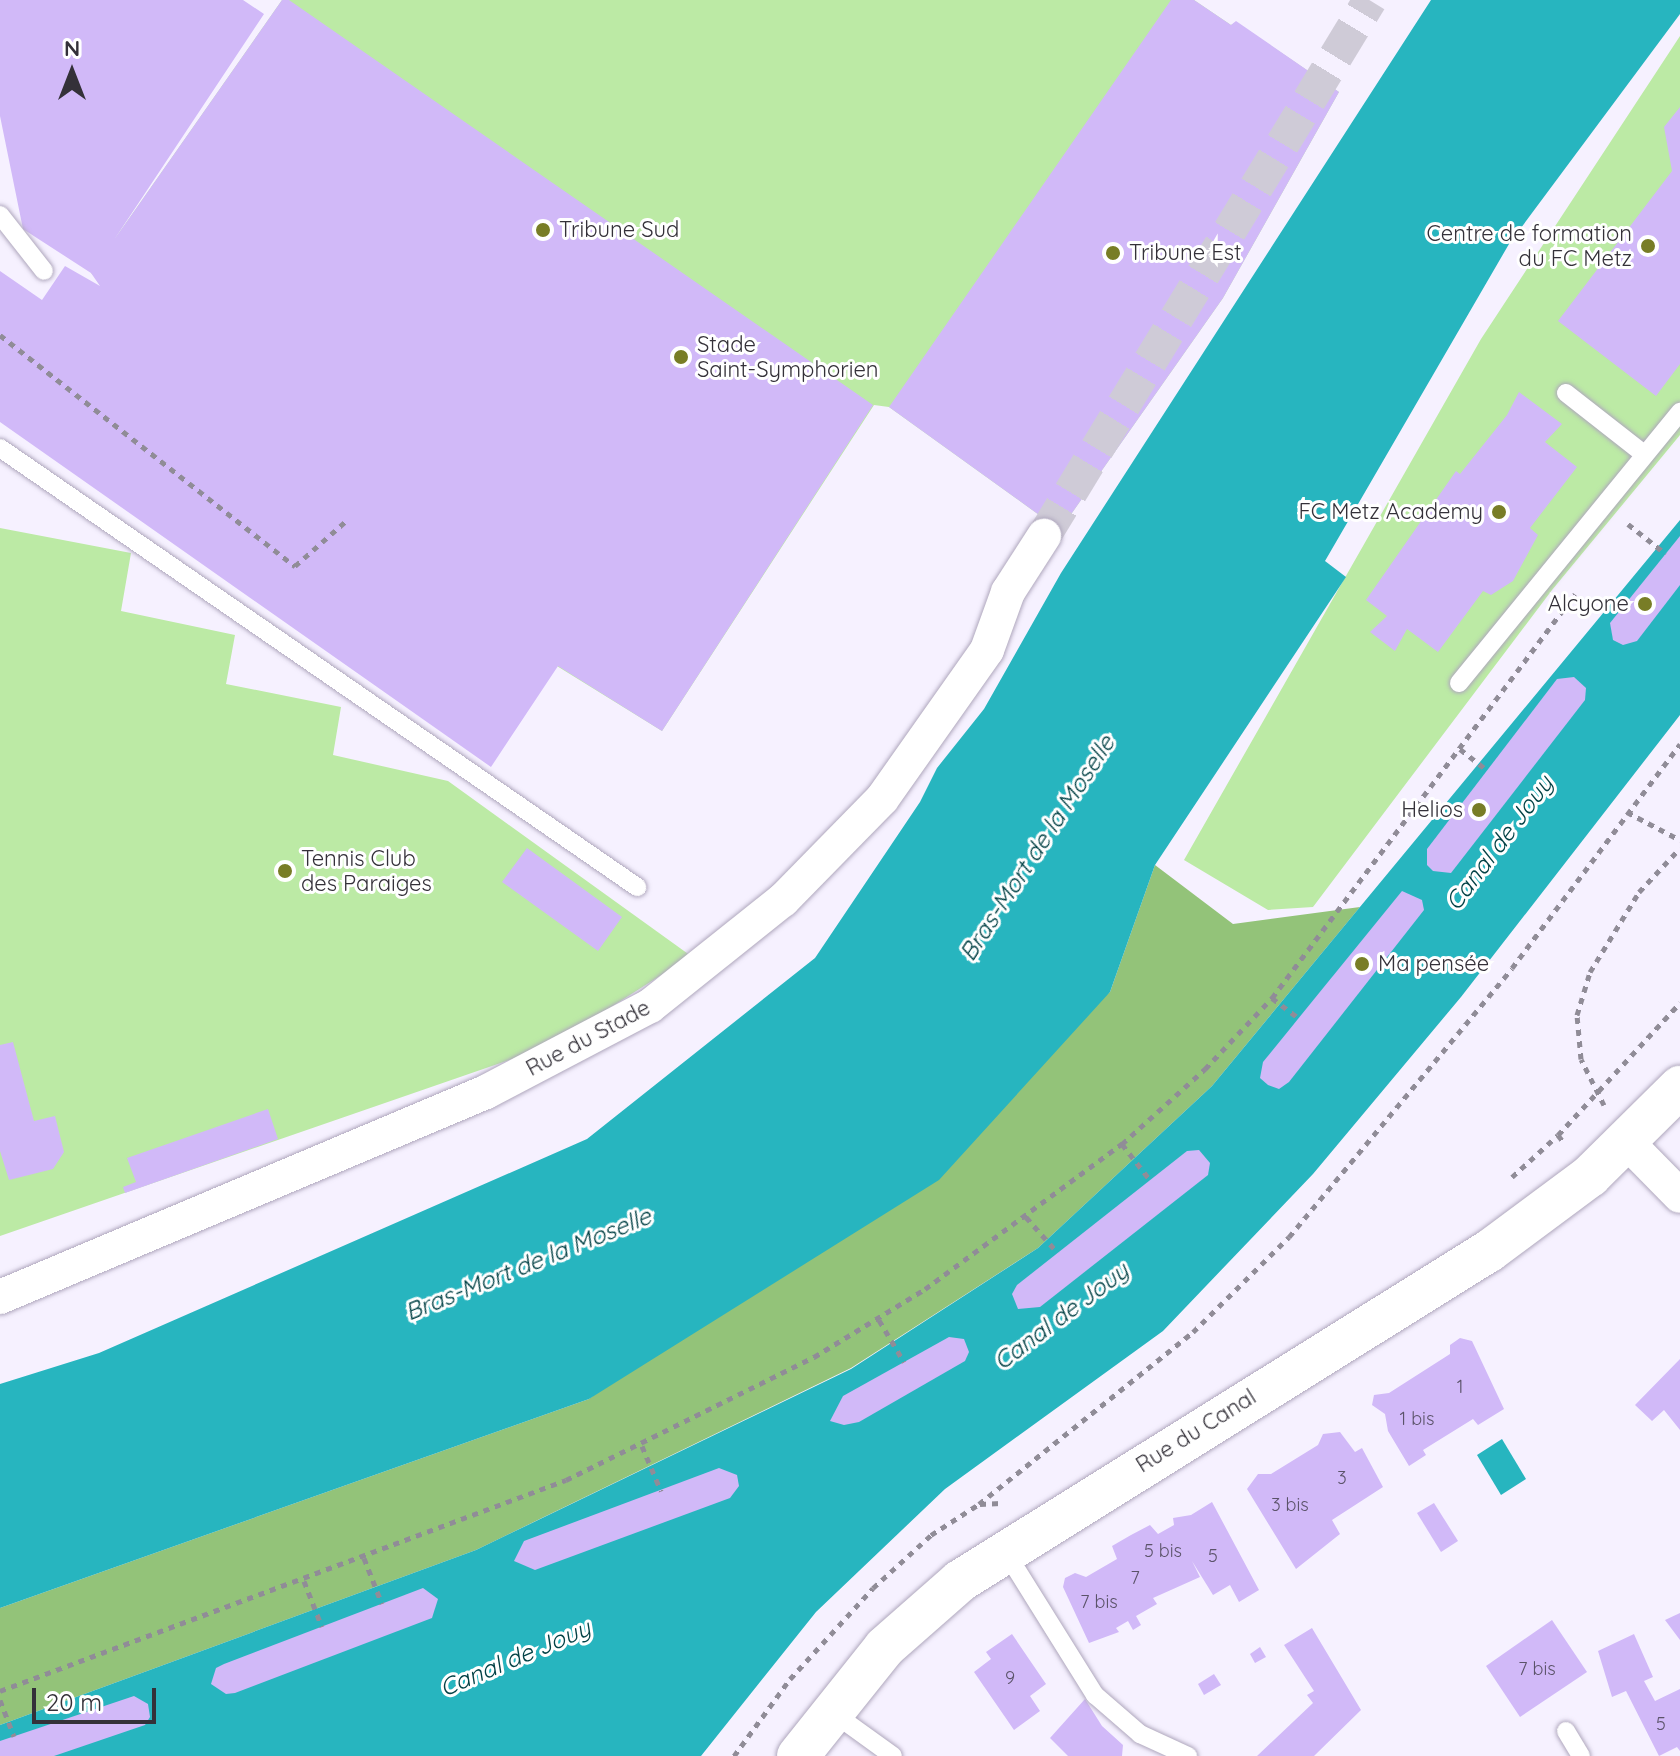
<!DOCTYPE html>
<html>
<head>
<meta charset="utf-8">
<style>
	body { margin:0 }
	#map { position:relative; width:1680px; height:1756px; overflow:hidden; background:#f6f1ff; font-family:Quicksand,sans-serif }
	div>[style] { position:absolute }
	.green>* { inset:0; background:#bceaa5 }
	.forest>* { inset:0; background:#93c379 }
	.water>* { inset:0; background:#27b5bf }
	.building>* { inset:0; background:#d1b9f8 }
	.minor-tunnel>* { height:34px; margin-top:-17px; transform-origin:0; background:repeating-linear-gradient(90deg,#cfcbd7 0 34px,transparent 0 51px) }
	.path>* { height:5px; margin-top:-2.5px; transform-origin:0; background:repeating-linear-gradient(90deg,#908c97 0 6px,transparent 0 12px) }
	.roads { filter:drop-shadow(0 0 2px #afa7bd) drop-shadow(0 0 2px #afa7bd) }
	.service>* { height:18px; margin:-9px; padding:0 9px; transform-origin:9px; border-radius:9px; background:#fff }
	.minor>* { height:34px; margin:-17px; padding:0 17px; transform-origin:17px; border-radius:17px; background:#fff }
	.tertiary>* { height:42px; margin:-21px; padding:0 21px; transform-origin:21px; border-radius:21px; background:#fff }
	.dots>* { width:22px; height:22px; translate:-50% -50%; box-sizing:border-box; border:4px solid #fff; border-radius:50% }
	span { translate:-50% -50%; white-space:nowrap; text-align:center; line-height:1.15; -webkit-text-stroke:6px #fff; paint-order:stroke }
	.number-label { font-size:18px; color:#5b5369 }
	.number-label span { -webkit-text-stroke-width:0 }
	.poi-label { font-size:22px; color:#343139 }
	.left { translate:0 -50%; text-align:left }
	.right { translate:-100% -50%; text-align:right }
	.street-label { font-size:22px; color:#343139 }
	.water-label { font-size:24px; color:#034246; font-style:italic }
	.north { position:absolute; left:32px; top:32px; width:80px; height:80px; -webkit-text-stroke:6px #fff; paint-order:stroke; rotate:0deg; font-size:22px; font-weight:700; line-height:32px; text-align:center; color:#343139 }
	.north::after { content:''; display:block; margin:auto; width:28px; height:36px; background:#343139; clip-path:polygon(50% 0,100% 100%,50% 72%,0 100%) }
	.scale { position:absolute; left:32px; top:1688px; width:124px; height:36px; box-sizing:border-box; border:4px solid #343139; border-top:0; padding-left:10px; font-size:24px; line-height:28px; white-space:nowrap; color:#343139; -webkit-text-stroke:6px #fff; paint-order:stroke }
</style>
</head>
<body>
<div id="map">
	<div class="green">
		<div style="clip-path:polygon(282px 0,1194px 0,1231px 25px,1236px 22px,1339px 92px,1223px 298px,1060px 530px,889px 407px,874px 405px,662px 731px,552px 663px,91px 273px)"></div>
		<div style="clip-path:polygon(1680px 36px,1680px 435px,1552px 590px,1313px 907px,1268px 910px,1184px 860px,1481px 339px)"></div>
		<div style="clip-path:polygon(0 528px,131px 553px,121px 611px,235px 635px,226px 684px,341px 707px,333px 755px,448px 781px,691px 956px,550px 1046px,0 1236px)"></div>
	</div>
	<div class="forest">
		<div style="clip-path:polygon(1155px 865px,1233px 924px,1360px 907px,1212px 1086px,1038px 1248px,851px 1368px,476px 1550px,0 1725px,0 1608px,589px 1399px,1110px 992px)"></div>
	</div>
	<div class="water">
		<div style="clip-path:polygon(1431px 0,1680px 0,1680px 14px,1509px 244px,1325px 561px,1346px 577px,1155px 865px,1110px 992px,939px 1180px,589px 1399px,0 1608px,0 1384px,99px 1353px,587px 1139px,815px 958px,920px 802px,937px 768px,984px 709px,1061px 573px)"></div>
		<div style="clip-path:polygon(1680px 520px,1680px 715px,1461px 997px,1313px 1174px,1163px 1331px,945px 1489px,816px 1612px,701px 1756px,0 1756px,0 1725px,476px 1550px,851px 1369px,1038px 1248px,1212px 1086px)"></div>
		<div style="clip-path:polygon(1502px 1439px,1526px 1479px,1501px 1495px,1477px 1455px)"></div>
	</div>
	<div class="building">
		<div style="clip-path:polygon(0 0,243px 0,264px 14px,114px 240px,282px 0,289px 0,873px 405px,662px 731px,558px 666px,491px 767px,0 422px,0 271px,42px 300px,65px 266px,100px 286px,91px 273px,23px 229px,0 116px)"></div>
		<div style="clip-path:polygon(1171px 0,1194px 0,1231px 25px,1236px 21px,1339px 92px,1223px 298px,1060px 530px,889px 407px)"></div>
		<div style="clip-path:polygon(1680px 107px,1680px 364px,1656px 396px,1558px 321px,1672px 171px,1664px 127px)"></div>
		<div style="clip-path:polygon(1519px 392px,1562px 424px,1545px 442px,1577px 467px,1530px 528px,1538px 535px,1513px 581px,1491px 595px,1483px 591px,1438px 652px,1407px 629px,1395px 651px,1370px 632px,1387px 616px,1366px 600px,1456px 471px,1460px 474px,1507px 415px)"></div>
		<div style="clip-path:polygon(1680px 536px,1680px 585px,1637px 641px,1623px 645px,1613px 640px,1610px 623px)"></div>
		<div style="clip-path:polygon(1574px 677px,1586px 688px,1585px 700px,1451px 873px,1433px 871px,1427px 865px,1427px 849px,1557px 679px)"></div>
		<div style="clip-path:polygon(527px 848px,622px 917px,598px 951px,502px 882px)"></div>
		<div style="clip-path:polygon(1402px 891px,1422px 900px,1424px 910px,1289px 1082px,1279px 1089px,1268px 1085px,1260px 1078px,1263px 1062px)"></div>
		<div style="clip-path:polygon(13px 1042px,34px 1121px,55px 1116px,64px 1152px,53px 1169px,9px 1180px,0 1151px,0 1045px)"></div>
		<div style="clip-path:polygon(268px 1109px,278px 1139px,125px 1193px,123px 1187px,136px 1182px,127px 1158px)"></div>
		<div style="clip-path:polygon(1199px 1150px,1210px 1163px,1208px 1175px,1040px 1307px,1018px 1309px,1012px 1294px,1017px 1285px,1187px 1151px)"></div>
		<div style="clip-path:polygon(949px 1337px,964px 1339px,969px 1352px,965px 1361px,859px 1422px,844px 1425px,830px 1421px,843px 1396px)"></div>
		<div style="clip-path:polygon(1460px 1338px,1472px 1341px,1504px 1409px,1478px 1425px,1473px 1419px,1423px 1450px,1426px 1455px,1409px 1466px,1388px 1431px,1385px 1414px,1372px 1405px,1374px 1395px,1389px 1393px,1450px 1354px,1450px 1345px)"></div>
		<div style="clip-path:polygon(1680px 1359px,1680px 1430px,1664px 1410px,1652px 1421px,1635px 1405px)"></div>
		<div style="clip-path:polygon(1340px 1432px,1355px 1452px,1362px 1448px,1383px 1487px,1332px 1520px,1340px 1534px,1296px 1569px,1247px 1489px,1258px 1474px,1271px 1474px,1318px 1445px,1323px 1434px)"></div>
		<div style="clip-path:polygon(719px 1468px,737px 1475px,739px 1486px,730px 1498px,535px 1570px,514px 1561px,524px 1541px)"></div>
		<div style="clip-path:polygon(1212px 1502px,1259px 1590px,1239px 1602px,1230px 1585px,1213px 1595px,1192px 1561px,1200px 1577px,1153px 1598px,1157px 1604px,1136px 1616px,1141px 1625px,1133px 1630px,1128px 1621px,1116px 1628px,1119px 1632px,1089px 1643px,1063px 1587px,1065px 1578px,1075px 1573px,1086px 1577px,1117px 1559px,1112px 1546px,1131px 1535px,1150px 1525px,1158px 1534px,1174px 1525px,1173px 1518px,1191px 1515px)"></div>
		<div style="clip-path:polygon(1434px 1503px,1458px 1541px,1441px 1552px,1417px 1513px)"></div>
		<div style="clip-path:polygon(423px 1588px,438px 1599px,432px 1618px,235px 1693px,226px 1694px,211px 1684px,216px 1668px,224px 1664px)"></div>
		<div style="clip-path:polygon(1680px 1613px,1680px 1640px,1665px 1620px)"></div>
		<div style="clip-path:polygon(1552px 1620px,1587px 1672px,1520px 1717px,1486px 1666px)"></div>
		<div style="clip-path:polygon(1312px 1628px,1361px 1710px,1314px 1756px,1257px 1756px,1313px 1703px,1307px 1695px,1314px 1691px,1284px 1645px)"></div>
		<div style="clip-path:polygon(1012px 1634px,1046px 1684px,1030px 1696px,1040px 1711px,1014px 1730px,974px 1672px,991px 1659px,986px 1652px)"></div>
		<div style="clip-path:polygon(1634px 1634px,1653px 1677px,1644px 1681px,1655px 1701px,1680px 1689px,1680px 1751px,1677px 1747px,1659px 1756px,1626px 1691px,1612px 1697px,1598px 1651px)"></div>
		<div style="clip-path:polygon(1260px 1647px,1266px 1657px,1255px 1663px,1250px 1654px)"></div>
		<div style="clip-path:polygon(1214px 1674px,1221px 1685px,1204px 1695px,1198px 1684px)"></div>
		<div style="clip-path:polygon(134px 1696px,148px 1704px,150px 1717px,145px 1725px,54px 1756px,0 1756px,0 1741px)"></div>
		<div style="clip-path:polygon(1085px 1699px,1102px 1726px,1123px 1745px,1122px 1756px,1068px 1756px,1050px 1738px)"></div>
	</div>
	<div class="minor-tunnel">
		<div style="left:1044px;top:536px;width:627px;rotate:-58.69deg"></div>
	</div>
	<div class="path">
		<div style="left:0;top:335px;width:375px;rotate:38.1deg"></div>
		<div style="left:295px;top:566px;width:69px;rotate:-41.5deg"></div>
		<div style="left:1628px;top:524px;width:48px;rotate:38.3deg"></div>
		<div style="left:1460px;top:749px;width:34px;rotate:38deg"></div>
		<div style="left:1627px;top:812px;width:60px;rotate:27.8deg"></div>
		<div style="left:1272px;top:998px;width:34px;rotate:37deg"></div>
		<div style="left:1604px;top:1105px;width:51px;rotate:-116.6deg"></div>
		<div style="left:1581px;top:1059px;width:44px;rotate:-95.2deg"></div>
		<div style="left:1577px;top:1015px;width:45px;rotate:-73.2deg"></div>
		<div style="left:1590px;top:972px;width:94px;rotate:-58.5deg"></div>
		<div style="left:1639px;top:892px;width:60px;rotate:-47deg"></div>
		<div style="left:1558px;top:1135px;width:180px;rotate:-47.3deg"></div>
		<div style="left:1122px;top:1144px;width:46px;rotate:52.1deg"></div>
		<div style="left:1512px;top:1177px;width:62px;rotate:-42.4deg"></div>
		<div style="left:1558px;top:1135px;width:11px;rotate:52deg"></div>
		<div style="left:1026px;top:1217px;width:48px;rotate:48.4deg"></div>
		<div style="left:879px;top:1320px;width:49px;rotate:59.2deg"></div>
		<div style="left:642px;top:1446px;width:49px;rotate:67.1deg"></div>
		<div style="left:980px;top:1504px;width:21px;rotate:-3deg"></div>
		<div style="left:364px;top:1558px;width:49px;rotate:68.6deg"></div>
		<div style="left:304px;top:1581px;width:49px;rotate:68.6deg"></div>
		<div style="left:0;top:1691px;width:604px;rotate:-20.45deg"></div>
		<div style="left:566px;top:1480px;width:277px;rotate:-26.4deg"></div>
		<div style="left:814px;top:1357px;width:130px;rotate:-31.5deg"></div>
		<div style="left:925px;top:1289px;width:245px;rotate:-36.4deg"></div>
		<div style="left:1122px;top:1144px;width:112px;rotate:-42.1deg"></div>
		<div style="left:1205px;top:1069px;width:98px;rotate:-46.7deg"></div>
		<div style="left:1272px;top:998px;width:505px;rotate:-53.13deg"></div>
		<div style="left:0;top:1700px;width:39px;rotate:69deg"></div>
		<div style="left:734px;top:1756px;width:95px;rotate:-54deg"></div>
		<div style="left:790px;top:1679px;width:123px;rotate:-47.6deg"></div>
		<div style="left:873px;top:1588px;width:79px;rotate:-42.4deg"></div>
		<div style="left:931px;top:1535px;width:57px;rotate:-32.9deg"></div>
		<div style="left:979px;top:1504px;width:275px;rotate:-38.8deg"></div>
		<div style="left:1193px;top:1332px;width:135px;rotate:-44.7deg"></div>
		<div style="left:1289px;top:1237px;width:349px;rotate:-50.3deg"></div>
		<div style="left:1512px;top:968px;width:280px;rotate:-53.1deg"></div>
	</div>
	<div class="roads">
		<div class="service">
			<div style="left:0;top:215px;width:71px;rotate:51.8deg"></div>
			<div style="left:1566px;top:393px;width:100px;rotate:38.1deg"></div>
			<div style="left:0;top:448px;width:774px;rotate:34.57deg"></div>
			<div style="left:1459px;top:683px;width:350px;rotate:-50.8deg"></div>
			<div style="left:1005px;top:1551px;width:170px;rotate:58deg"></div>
			<div style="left:1095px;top:1695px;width:60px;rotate:40.9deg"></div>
			<div style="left:1140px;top:1734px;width:53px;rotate:24.6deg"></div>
			<div style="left:832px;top:1712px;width:75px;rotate:35.8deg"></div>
			<div style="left:1566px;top:1731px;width:29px;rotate:59deg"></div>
		</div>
		<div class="minor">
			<div style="left:1628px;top:1143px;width:74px;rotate:45.5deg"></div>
			<div style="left:0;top:1297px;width:527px;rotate:-22.87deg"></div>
			<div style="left:486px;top:1092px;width:185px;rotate:-27.7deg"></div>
			<div style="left:650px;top:1006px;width:170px;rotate:-38.6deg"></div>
			<div style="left:783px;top:900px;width:141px;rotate:-45.6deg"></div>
			<div style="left:882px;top:799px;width:182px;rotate:-54.8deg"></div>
			<div style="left:987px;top:650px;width:62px;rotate:-70.1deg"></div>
			<div style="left:1008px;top:592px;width:67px;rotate:-57.3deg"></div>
		</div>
		<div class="tertiary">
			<div style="left:798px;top:1756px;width:139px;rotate:-51.4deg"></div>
			<div style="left:885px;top:1647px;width:100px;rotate:-41.3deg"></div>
			<div style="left:960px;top:1581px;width:623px;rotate:-31.96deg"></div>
			<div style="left:1489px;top:1251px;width:126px;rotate:-36.6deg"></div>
			<div style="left:1590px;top:1176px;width:127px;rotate:-44.7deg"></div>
		</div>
	</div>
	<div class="dots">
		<div style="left:543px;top:230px;background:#787d26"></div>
		<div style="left:1648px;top:246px;background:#787d26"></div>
		<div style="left:1113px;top:253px;background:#787d26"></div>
		<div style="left:681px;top:357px;background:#787d26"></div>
		<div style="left:1499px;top:512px;background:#787d26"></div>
		<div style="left:1645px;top:604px;background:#787d26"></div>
		<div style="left:1479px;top:810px;background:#787d26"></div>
		<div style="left:285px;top:871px;background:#787d26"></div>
		<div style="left:1362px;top:964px;background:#787d26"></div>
	</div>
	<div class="number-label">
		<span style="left:1460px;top:1387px">1</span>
		<span style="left:1417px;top:1419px">1 bis</span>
		<span style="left:1342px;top:1478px">3</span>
		<span style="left:1290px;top:1505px">3 bis</span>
		<span style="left:1163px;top:1551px">5 bis</span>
		<span style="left:1213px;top:1556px">5</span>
		<span style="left:1135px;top:1578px">7</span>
		<span style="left:1099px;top:1602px">7 bis</span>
		<span style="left:1537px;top:1669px">7 bis</span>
		<span style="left:1010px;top:1678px">9</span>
		<span style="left:1661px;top:1724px">5</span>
	</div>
	<div class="poi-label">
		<span class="left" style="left:559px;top:230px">Tribune Sud</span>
		<span class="right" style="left:1632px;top:246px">Centre de formation<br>du FC Metz</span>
		<span class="left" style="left:1129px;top:253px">Tribune Est</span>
		<span class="left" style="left:697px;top:357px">Stade<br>Saint-Symphorien</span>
		<span class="right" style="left:1483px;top:512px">FC Metz Academy</span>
		<span class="right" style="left:1629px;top:604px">Alcyone</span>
		<span class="right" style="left:1463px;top:810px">Helios</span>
		<span class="left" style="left:301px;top:871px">Tennis Club<br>des Paraiges</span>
		<span class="left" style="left:1378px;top:964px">Ma pensée</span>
	</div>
	<div class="street-label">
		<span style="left:588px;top:1038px;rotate:-28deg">Rue du Stade</span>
		<span style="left:1196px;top:1431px;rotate:-32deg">Rue du Canal</span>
	</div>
	<div class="water-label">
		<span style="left:1499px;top:843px;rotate:-53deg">Canal de Jouy</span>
		<span style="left:1037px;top:848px;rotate:-57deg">Bras-Mort de la Moselle</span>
		<span style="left:528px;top:1264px;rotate:-22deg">Bras-Mort de la Moselle</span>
		<span style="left:1061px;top:1316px;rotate:-37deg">Canal de Jouy</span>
		<span style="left:515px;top:1658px;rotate:-23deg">Canal de Jouy</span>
	</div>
	<div class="north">N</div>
	<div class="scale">20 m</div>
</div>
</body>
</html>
